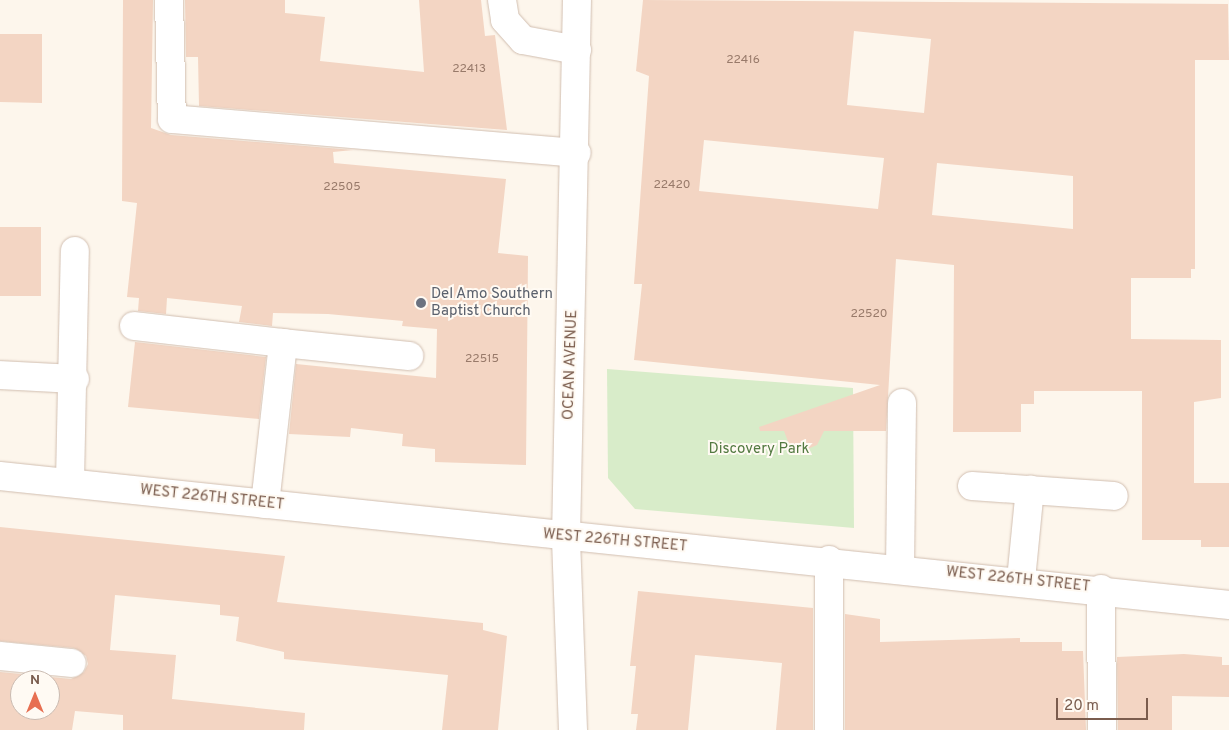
<!DOCTYPE html>
<html>
<head>
<meta charset="utf-8">
<style>
	body { margin:0 }
	#map { position:relative; width:1229px; height:730px; overflow:hidden; background:#fdf6ec; font-family:Overpass,sans-serif }
	div>[style] { position:absolute }
	.green>* { inset:0; background:#d8ecc9 }
	.building>* { inset:0; background:#f3d5c3 }
	.roads { filter:drop-shadow(0 0 1px #d1beb0) drop-shadow(0 0 1px #d1beb0) }
	.minor>* { height:28px; margin:-14px; padding:0 14px; transform-origin:14px; border-radius:14px; background:#fff }
	.dots>* { width:14px; height:14px; translate:-50% -50%; box-sizing:border-box; border:2px solid #fffaf3; border-radius:50% }
	span { translate:-50% -50%; white-space:nowrap; text-align:center; line-height:1.15; -webkit-text-stroke:4px #fffaf3; paint-order:stroke }
	.number-label { font-size:12px; color:#987a6a }
	.number-label span { -webkit-text-stroke-width:0 }
	.worship-label { font-size:15px; color:#5b616d }
	.left { translate:0 -50%; text-align:left }
	.street-label { font-size:15px; color:#7a5c4d }
	.park-label { font-size:15px; color:#537a41 }
	.north { position:absolute; left:10px; top:670px; width:50px; height:50px; box-sizing:border-box; background:#fffaf3; border:1px solid #cabbb1; border-radius:50%; rotate:0deg; font-size:14px; font-weight:700; line-height:20px; text-align:center; color:#7a5c4d }
	.north::after { content:''; display:block; margin:auto; width:18px; height:22px; background:#e76f51; clip-path:polygon(50% 0,100% 100%,50% 72%,0 100%) }
	.scale { position:absolute; left:1056px; top:698px; width:92px; height:22px; box-sizing:border-box; border:2px solid #7a5c4d; border-top:0; padding-left:6px; font-size:15px; line-height:18px; white-space:nowrap; color:#7a5c4d; -webkit-text-stroke:4px #fffaf3; paint-order:stroke }
</style>
</head>
<body>
<div id="map">
	<div class="green">
		<div style="clip-path:polygon(607px 369px,853px 388px,854px 528px,635px 509px,608px 478px)"></div>
	</div>
	<div class="building">
		<div style="clip-path:polygon(123px 0,153px 0,151px 128px,171px 135px,353px 150px,333px 152px,334px 163px,506px 179px,498px 253px,528px 256px,526px 465px,435px 462px,435px 449px,402px 446px,403px 434px,351px 428px,350px 437px,289px 434px,296px 364px,436px 378px,437px 329px,402px 326px,403px 321px,328px 314px,273px 313px,272px 326px,239px 322px,242px 306px,167px 298px,166px 314px,138px 311px,139px 298px,127px 297px,137px 203px,122px 201px)"></div>
		<div style="clip-path:polygon(185px 0,285px 0,285px 13px,325px 17px,320px 61px,424px 72px,419px 0,481px 0,485px 36px,495px 35px,507px 130px,199px 106px,198px 57px,186px 57px)"></div>
		<div style="clip-path:polygon(evenodd,643px 0,1228px 4px,1229px 60px,1195px 60px,1195px 269px,1191px 269px,1191px 278px,1131px 278px,1131px 339px,1221px 340px,1221px 398px,1194px 402px,1194px 483px,1229px 483px,1229px 547px,1201px 547px,1201px 540px,1142px 540px,1142px 391px,1034px 391px,1034px 404px,1021px 404px,1021px 432px,953px 432px,954px 265px,896px 259px,886px 431px,824px 431px,817px 445px,803px 451px,789px 444px,784px 431px,760px 431px,759px 427px,880px 385px,634px 360px,642px 284px,634px 284px,649px 76px,636px 71px,643px 0,854px 31px,931px 39px,924px 113px,847px 105px,854px 31px,643px 0,704px 140px,884px 158px,878px 209px,699px 191px,704px 140px,643px 0,937px 163px,1073px 176px,1073px 229px,932px 215px,937px 163px)"></div>
		<div style="clip-path:polygon(0 34px,42px 34px,42px 103px,0 102px)"></div>
		<div style="clip-path:polygon(0 227px,41px 227px,41px 296px,0 296px)"></div>
		<div style="clip-path:polygon(135px 342px,266px 357px,259px 419px,128px 407px)"></div>
		<div style="clip-path:polygon(evenodd,0 527px,285px 556px,277px 602px,483px 623px,483px 630px,507px 636px,498px 730px,442px 730px,448px 675px,284px 659px,284px 652px,236px 641px,239px 617px,220px 615px,220px 605px,115px 595px,110px 650px,176px 655px,172px 699px,305px 713px,304px 730px,123px 730px,123px 715px,75px 711px,72px 730px,0 730px,0 672px,71px 679px,84px 672px,88px 664px,86px 656px,74px 648px,0 641px,0 527px,20px 680px,50px 680px,50px 710px,20px 710px,20px 680px)"></div>
		<div style="clip-path:polygon(638px 591px,813px 608px,813px 730px,776px 730px,782px 663px,695px 655px,688px 730px,636px 730px,638px 714px,631px 714px,636px 666px,630px 666px)"></div>
		<div style="clip-path:polygon(845px 614px,880px 619px,880px 642px,1020px 638px,1020px 642px,1062px 642px,1062px 651px,1083px 651px,1086px 730px,845px 730px)"></div>
		<div style="clip-path:polygon(1184px 654px,1222px 657px,1222px 665px,1229px 665px,1229px 697px,1172px 696px,1172px 730px,1118px 730px,1117px 657px)"></div>
	</div>
	<div class="roads">
		<div class="minor">
			<div style="left:169px;top:0;width:119px;rotate:88.6deg"></div>
			<div style="left:172px;top:119px;width:406px;rotate:4.8deg"></div>
			<div style="left:502px;top:0;width:20px;rotate:81deg"></div>
			<div style="left:505px;top:20px;width:27px;rotate:48deg"></div>
			<div style="left:523px;top:40px;width:55px;rotate:10.5deg"></div>
			<div style="left:134px;top:326px;width:150px;rotate:6.5deg"></div>
			<div style="left:0;top:375px;width:75px;rotate:3.1deg"></div>
			<div style="left:0;top:476px;width:1236px;rotate:5.99deg"></div>
			<div style="left:70px;top:481px;width:230px;rotate:-88.8deg"></div>
			<div style="left:972px;top:486px;width:142px;rotate:4deg"></div>
			<div style="left:265px;top:504px;width:162px;rotate:-83.6deg"></div>
			<div style="left:283px;top:343px;width:127px;rotate:5.9deg"></div>
			<div style="left:829px;top:560px;width:170px;rotate:90deg"></div>
			<div style="left:900px;top:569px;width:166px;rotate:-89.3deg"></div>
			<div style="left:1021px;top:580px;width:91px;rotate:-84.4deg"></div>
			<div style="left:1101px;top:589px;width:141px;rotate:89.6deg"></div>
			<div style="left:0;top:656px;width:72px;rotate:5.6deg"></div>
			<div style="left:573px;top:730px;width:193px;rotate:-92.1deg"></div>
			<div style="left:566px;top:537px;width:537px;rotate:-88.83deg"></div>
		</div>
	</div>
	<div class="dots">
		<div style="left:421px;top:303px;background:#6b7280"></div>
	</div>
	<div class="number-label">
		<span style="left:743px;top:61px">22416</span>
		<span style="left:469px;top:70px">22413</span>
		<span style="left:672px;top:186px">22420</span>
		<span style="left:342px;top:188px">22505</span>
		<span style="left:869px;top:315px">22520</span>
		<span style="left:482px;top:360px">22515</span>
	</div>
	<div class="worship-label">
		<span class="left" style="left:431px;top:303px">Del Amo Southern<br>Baptist Church</span>
	</div>
	<div class="street-label">
		<span style="left:571px;top:365px;rotate:-88deg">OCEAN AVENUE</span>
		<span style="left:212px;top:498px;rotate:6deg">WEST 226TH STREET</span>
		<span style="left:615px;top:541px;rotate:5deg">WEST 226TH STREET</span>
		<span style="left:1018px;top:580px;rotate:6deg">WEST 226TH STREET</span>
	</div>
	<div class="park-label">
		<span style="left:759px;top:450px">Discovery Park</span>
	</div>
	<div class="north">N</div>
	<div class="scale">20 m</div>
</div>
</body>
</html>
